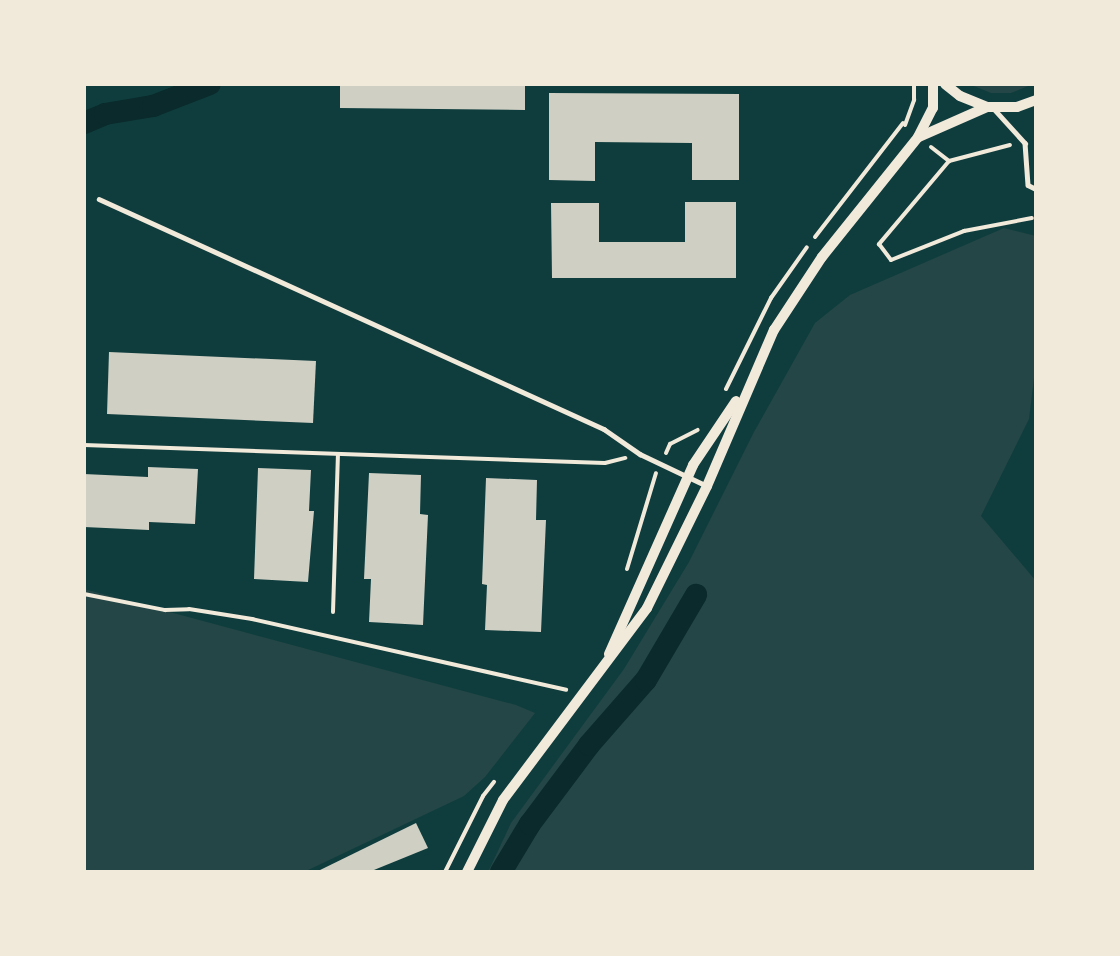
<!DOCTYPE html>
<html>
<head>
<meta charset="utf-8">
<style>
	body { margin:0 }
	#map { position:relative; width:1120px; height:956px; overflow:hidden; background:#0f3d3e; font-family:"Noto Serif",serif }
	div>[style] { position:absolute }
	.green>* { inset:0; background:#244646 }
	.canal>* { height:22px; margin:-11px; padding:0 11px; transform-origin:11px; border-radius:11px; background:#0a2a2b }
	.building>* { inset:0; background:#cfcfc3 }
	.path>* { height:4px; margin:-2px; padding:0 2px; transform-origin:2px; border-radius:2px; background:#f1e9da }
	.service>* { height:4.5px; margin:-2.25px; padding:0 2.25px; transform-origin:2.25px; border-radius:2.25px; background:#f1e9da }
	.tertiary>* { height:10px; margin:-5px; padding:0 5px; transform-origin:5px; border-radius:5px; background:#f1e9da }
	span { translate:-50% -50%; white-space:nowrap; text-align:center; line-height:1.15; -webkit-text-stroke:4.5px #f1e9da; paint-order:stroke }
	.frame { position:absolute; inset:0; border:86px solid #f1e9da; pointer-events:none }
</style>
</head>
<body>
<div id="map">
	<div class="green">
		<div style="clip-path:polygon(969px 84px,1033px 84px,1011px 93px,991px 93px)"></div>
		<div style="clip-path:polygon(1004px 228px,1036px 236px,1036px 361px,1029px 419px,981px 516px,1036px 581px,1036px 872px,488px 872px,511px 823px,624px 669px,689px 562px,754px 432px,815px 323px,850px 295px)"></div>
		<div style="clip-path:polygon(84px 589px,516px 705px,535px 713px,485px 777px,464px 796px,304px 872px,84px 872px)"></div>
	</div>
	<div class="canal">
		<div style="left:84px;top:123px;width:23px;rotate:-23deg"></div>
		<div style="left:105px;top:114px;width:49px;rotate:-9.5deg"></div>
		<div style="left:153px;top:106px;width:61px;rotate:-21.1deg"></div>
		<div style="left:501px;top:872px;width:56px;rotate:-58.9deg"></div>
		<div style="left:530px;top:824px;width:99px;rotate:-53.2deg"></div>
		<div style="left:589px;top:745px;width:86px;rotate:-48.8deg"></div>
		<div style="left:646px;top:680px;width:99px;rotate:-59.5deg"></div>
	</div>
	<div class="building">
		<div style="clip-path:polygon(340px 84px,525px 84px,525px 110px,340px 108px)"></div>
		<div style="clip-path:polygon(549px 93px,739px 94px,739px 180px,692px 180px,692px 143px,595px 142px,595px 181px,549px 180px)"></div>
		<div style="clip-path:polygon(685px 202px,736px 202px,736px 278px,552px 278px,551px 203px,599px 203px,599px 242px,685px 242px)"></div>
		<div style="clip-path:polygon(109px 352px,316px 361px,313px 423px,107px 414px)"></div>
		<div style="clip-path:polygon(148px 467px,198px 469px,195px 524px,149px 522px,149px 530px,84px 527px,84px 474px,148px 477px)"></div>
		<div style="clip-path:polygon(258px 468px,311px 470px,309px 511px,314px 511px,308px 582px,254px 579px)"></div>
		<div style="clip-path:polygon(369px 473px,421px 475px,420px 514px,428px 515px,423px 625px,369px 622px,371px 579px,364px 579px)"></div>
		<div style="clip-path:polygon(486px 478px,537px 480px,536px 520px,546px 520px,541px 632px,485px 630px,487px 585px,482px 584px)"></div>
		<div style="clip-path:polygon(416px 823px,428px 848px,369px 872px,316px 872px)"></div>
	</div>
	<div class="path">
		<div style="left:905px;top:125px;width:27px;rotate:-70deg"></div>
		<div style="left:914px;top:100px;width:16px;rotate:-90deg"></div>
		<div style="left:931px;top:147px;width:23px;rotate:38deg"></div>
		<div style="left:949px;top:161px;width:63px;rotate:-14.7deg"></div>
		<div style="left:949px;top:161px;width:109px;rotate:130.1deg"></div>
		<div style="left:879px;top:244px;width:20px;rotate:53deg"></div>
		<div style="left:891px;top:260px;width:79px;rotate:-21.7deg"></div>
		<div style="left:964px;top:231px;width:69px;rotate:-10.8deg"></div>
		<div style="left:815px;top:237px;width:144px;rotate:-52.3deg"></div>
		<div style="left:726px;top:389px;width:102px;rotate:-63.7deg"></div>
		<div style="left:771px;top:298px;width:62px;rotate:-54.8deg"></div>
		<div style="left:84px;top:445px;width:521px;rotate:1.98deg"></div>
		<div style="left:605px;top:463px;width:21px;rotate:-14deg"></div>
		<div style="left:666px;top:453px;width:10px;rotate:-66deg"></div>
		<div style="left:670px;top:444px;width:31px;rotate:-27deg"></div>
		<div style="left:627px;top:569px;width:100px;rotate:-73.2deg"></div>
		<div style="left:84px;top:594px;width:83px;rotate:11.2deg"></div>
		<div style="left:165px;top:610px;width:24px;rotate:-2deg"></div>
		<div style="left:189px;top:609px;width:64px;rotate:9deg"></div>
		<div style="left:252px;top:619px;width:322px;rotate:12.7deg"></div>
		<div style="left:333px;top:612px;width:158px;rotate:-88.2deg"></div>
		<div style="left:445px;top:872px;width:85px;rotate:-63.4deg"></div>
		<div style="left:483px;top:796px;width:18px;rotate:-52deg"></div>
	</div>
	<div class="service">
		<div style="left:995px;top:110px;width:45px;rotate:47.7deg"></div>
		<div style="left:1025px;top:143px;width:42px;rotate:85.9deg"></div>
		<div style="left:1028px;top:185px;width:9px;rotate:27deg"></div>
		<div style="left:99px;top:199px;width:555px;rotate:24.49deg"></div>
		<div style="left:604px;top:429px;width:44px;rotate:34.8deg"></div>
		<div style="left:640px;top:454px;width:74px;rotate:25.5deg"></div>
	</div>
	<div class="tertiary">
		<div style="left:945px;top:84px;width:19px;rotate:39deg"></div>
		<div style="left:960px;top:96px;width:29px;rotate:22deg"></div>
		<div style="left:987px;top:107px;width:30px"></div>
		<div style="left:1017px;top:107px;width:20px;rotate:-20deg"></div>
		<div style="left:919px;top:137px;width:74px;rotate:-23.8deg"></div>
		<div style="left:609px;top:654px;width:207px;rotate:-66deg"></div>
		<div style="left:693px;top:465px;width:77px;rotate:-56.1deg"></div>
		<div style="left:467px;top:872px;width:80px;rotate:-63.4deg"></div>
		<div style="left:503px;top:800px;width:240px;rotate:-53.1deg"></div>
		<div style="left:647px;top:608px;width:136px;rotate:-63.8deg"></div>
		<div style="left:707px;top:486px;width:170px;rotate:-66.8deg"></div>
		<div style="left:774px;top:330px;width:87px;rotate:-56.7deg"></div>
		<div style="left:822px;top:257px;width:154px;rotate:-51.3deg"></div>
		<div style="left:918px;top:137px;width:33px;rotate:-63deg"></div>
		<div style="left:933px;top:108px;width:24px;rotate:-90deg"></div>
	</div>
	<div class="frame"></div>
</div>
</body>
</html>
